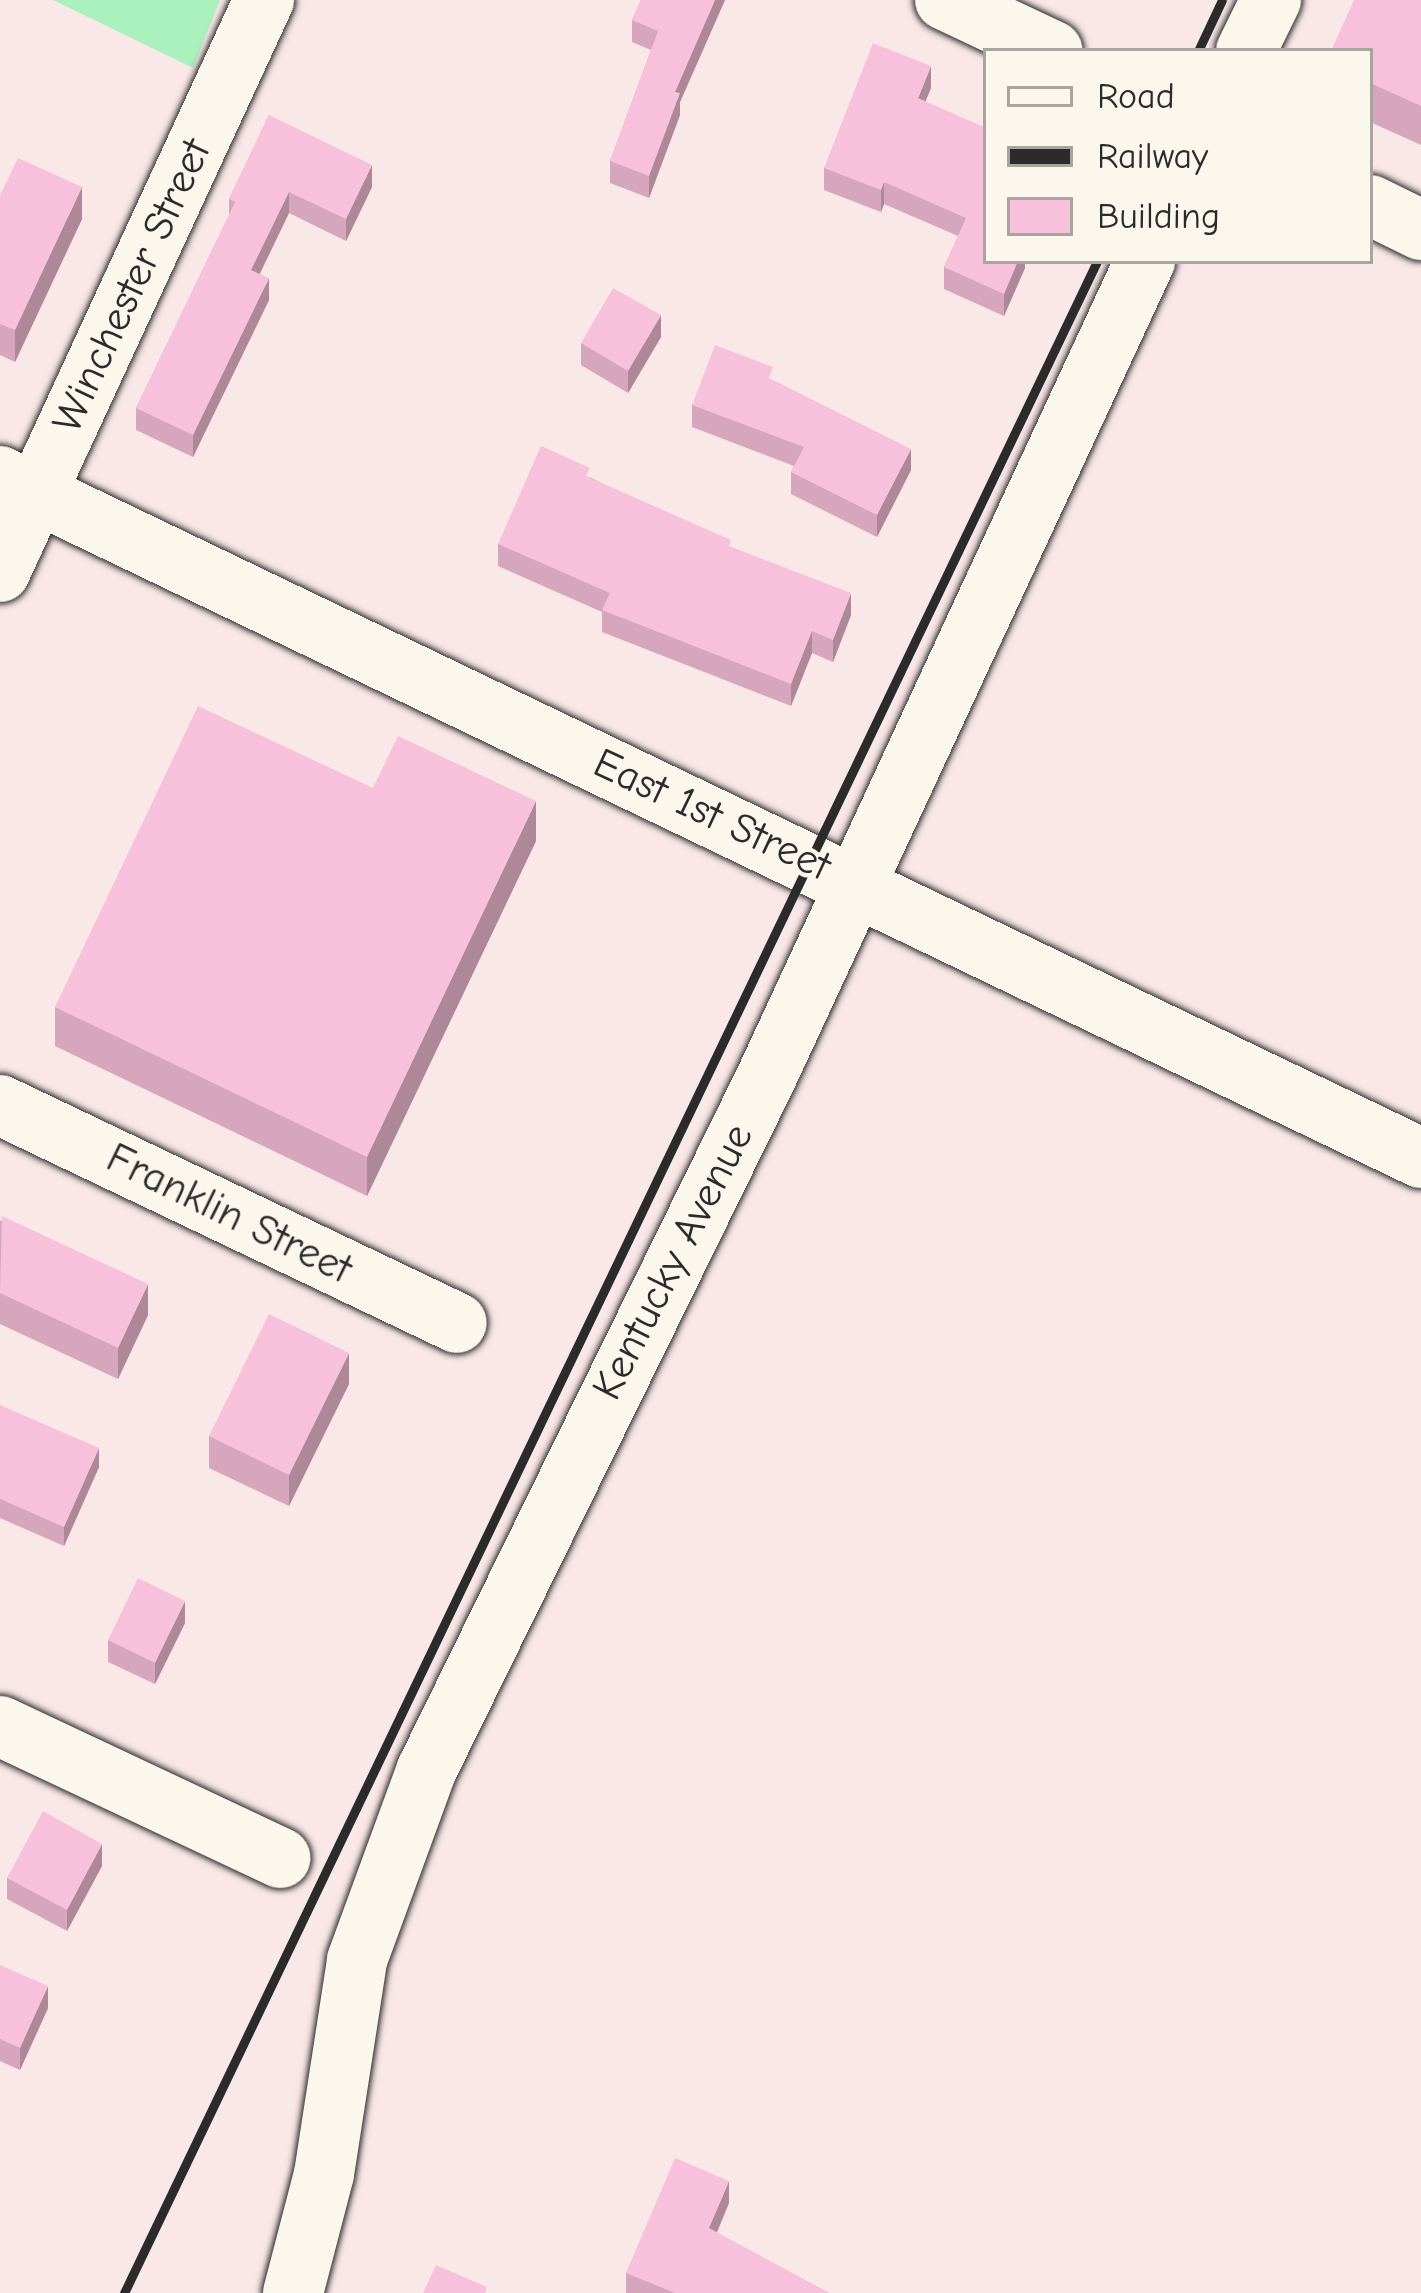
<!DOCTYPE html>
<html>
<head>
<meta charset="utf-8">
<style>
	body { margin:0 }
	#map { position:relative; width:1421px; height:2293px; overflow:hidden; background:#fae7e7; font-family:"Comic Neue",sans-serif }
	div>[style] { position:absolute }
	.green>* { inset:0; background:#abf1bd }
	.roads { filter:drop-shadow(0 0 3px #2b2b2b) drop-shadow(0 0 3px #2b2b2b) }
	.minor>* { height:60px; margin:-30px; padding:0 30px; transform-origin:30px; border-radius:30px; background:#fbf7ec }
	.rail>* { height:9px; margin:-4.5px; padding:0 4.5px; transform-origin:4.5px; border-radius:4.5px; background:#2b2b2b }
	.wall>* { inset:0; background:#d5a6bc }
	.shaded-wall>* { inset:0; background:#ae8799 }
	.building>* { inset:0; background:#f8c1db }
	span { translate:-50% -50%; white-space:nowrap; text-align:center; line-height:1.15; -webkit-text-stroke:9px #fbf7ec; paint-order:stroke }
	.street-label { font-size:42px; color:#2b2b2b }
	.legend { position:absolute; left:983px; top:48px; width:390px; height:216px; box-sizing:border-box; background:#fbf7ec; border:3px solid #a8a59f; margin:0; padding:15px 21px; list-style:none; font-size:36px; color:#2b2b2b }
	.legend li { display:flex; align-items:center; gap:24px; height:60px }
	.legend b { width:60px; border:3px solid #a8a59f }
</style>
</head>
<body>
<div id="map">
	<div class="green">
		<div style="clip-path:polygon(53px 0,220px 0,193px 68px)"></div>
	</div>
	<div class="roads">
		<div class="minor">
			<div style="left:945px;top:0;width:119px;rotate:25.3deg"></div>
			<div style="left:1246px;top:51px;width:57px;rotate:-63.9deg"></div>
			<div style="left:1370px;top:205px;width:57px;rotate:26.1deg"></div>
			<div style="left:0;top:476px;width:1576px;rotate:25.64deg"></div>
			<div style="left:0;top:572px;width:630px;rotate:-65.22deg"></div>
			<div style="left:0;top:1105px;width:506px;rotate:25.5deg"></div>
			<div style="left:0;top:1726px;width:310px;rotate:25.2deg"></div>
			<div style="left:293px;top:2293px;width:123px;rotate:-75.4deg"></div>
			<div style="left:324px;top:2174px;width:217px;rotate:-81.2deg"></div>
			<div style="left:357px;top:1960px;width:203px;rotate:-69.9deg"></div>
			<div style="left:427px;top:1769px;width:770px;rotate:-63.87deg"></div>
			<div style="left:766px;top:1078px;width:901px;rotate:-65.11deg"></div>
		</div>
	</div>
	<div class="rail">
		<div style="left:1198px;top:51px;width:56px;rotate:-64.8deg"></div>
		<div style="left:124px;top:2293px;width:2253px;rotate:-64.41deg"></div>
	</div>
	<div class="wall">
		<div style="clip-path:polygon(641px 0,725px 0,680px 102px,680px 115px,649px 198px,610px 183px,610px 161px,651px 50px,632px 42px,632px 20px)"></div>
		<div style="clip-path:polygon(1421px 0,1421px 145px,1370px 122px,1370px 51px)"></div>
		<div style="clip-path:polygon(931px 88px,925px 101px,1025px 261px,1025px 268px,1004px 316px,944px 289px,944px 267px,958px 236px,884px 204px,881px 212px,824px 190px,824px 168px)"></div>
		<div style="clip-path:polygon(269px 115px,372px 187px,346px 241px,289px 213px,260px 274px,269px 300px,193px 457px,136px 430px,136px 408px,229px 215px,229px 199px)"></div>
		<div style="clip-path:polygon(0 195px,82px 219px,15px 362px,0 355px)"></div>
		<div style="clip-path:polygon(661px 337px,628px 393px,581px 365px,581px 343px)"></div>
		<div style="clip-path:polygon(773px 380px,911px 470px,877px 537px,791px 494px,791px 472px,794px 466px,692px 427px,692px 405px)"></div>
		<div style="clip-path:polygon(590px 477px,851px 615px,833px 662px,812px 653px,791px 706px,602px 632px,602px 612px,498px 566px,498px 544px)"></div>
		<div style="clip-path:polygon(536px 841px,367px 1196px,55px 1046px,55px 1007px)"></div>
		<div style="clip-path:polygon(0 1220px,148px 1315px,118px 1379px,0 1324px)"></div>
		<div style="clip-path:polygon(349px 1384px,289px 1506px,209px 1468px,209px 1436px)"></div>
		<div style="clip-path:polygon(0 1405px,99px 1467px,64px 1546px,0 1518px)"></div>
		<div style="clip-path:polygon(185px 1623px,155px 1684px,108px 1662px,108px 1640px)"></div>
		<div style="clip-path:polygon(102px 1866px,67px 1931px,7px 1899px,7px 1878px)"></div>
		<div style="clip-path:polygon(0 1965px,48px 2008px,20px 2070px,0 2061px)"></div>
		<div style="clip-path:polygon(729px 2203px,717px 2233px,829px 2293px,626px 2293px,626px 2273px)"></div>
	</div>
	<div class="shaded-wall">
		<div style="clip-path:polygon(715px 0,725px 0,680px 102px,680px 115px,649px 198px,649px 176px,675px 92px)"></div>
		<div style="clip-path:polygon(931px 66px,931px 88px,918px 120px,918px 98px)"></div>
		<div style="clip-path:polygon(372px 165px,372px 187px,346px 241px,346px 219px)"></div>
		<div style="clip-path:polygon(884px 182px,884px 204px,881px 212px,881px 190px)"></div>
		<div style="clip-path:polygon(82px 187px,82px 219px,15px 362px,15px 330px)"></div>
		<div style="clip-path:polygon(289px 192px,289px 213px,251px 291px,251px 270px)"></div>
		<div style="clip-path:polygon(1018px 261px,1025px 261px,1025px 268px,1004px 316px,1004px 294px)"></div>
		<div style="clip-path:polygon(269px 278px,269px 300px,193px 457px,193px 435px)"></div>
		<div style="clip-path:polygon(661px 315px,661px 337px,628px 393px,628px 371px)"></div>
		<div style="clip-path:polygon(911px 449px,911px 470px,877px 537px,877px 515px)"></div>
		<div style="clip-path:polygon(851px 593px,851px 615px,833px 662px,833px 640px)"></div>
		<div style="clip-path:polygon(812px 631px,812px 653px,791px 706px,791px 684px)"></div>
		<div style="clip-path:polygon(536px 801px,536px 841px,367px 1196px,367px 1157px)"></div>
		<div style="clip-path:polygon(148px 1284px,148px 1315px,118px 1379px,118px 1348px)"></div>
		<div style="clip-path:polygon(349px 1353px,349px 1384px,289px 1506px,289px 1475px)"></div>
		<div style="clip-path:polygon(99px 1448px,99px 1467px,64px 1546px,64px 1527px)"></div>
		<div style="clip-path:polygon(185px 1601px,185px 1623px,155px 1684px,155px 1663px)"></div>
		<div style="clip-path:polygon(102px 1844px,102px 1866px,67px 1931px,67px 1910px)"></div>
		<div style="clip-path:polygon(48px 1986px,48px 2008px,20px 2070px,20px 2048px)"></div>
		<div style="clip-path:polygon(729px 2181px,729px 2203px,709px 2250px,709px 2228px)"></div>
	</div>
	<div class="building">
		<div style="clip-path:polygon(641px 0,715px 0,675px 92px,680px 93px,649px 176px,610px 161px,658px 31px,632px 20px)"></div>
		<div style="clip-path:polygon(1354px 0,1421px 0,1421px 106px,1370px 83px,1370px 51px,1331px 51px)"></div>
		<div style="clip-path:polygon(873px 43px,931px 66px,918px 98px,986px 128px,986px 261px,1018px 261px,1004px 294px,944px 267px,966px 218px,884px 182px,881px 190px,824px 168px)"></div>
		<div style="clip-path:polygon(269px 115px,372px 165px,346px 219px,289px 192px,251px 270px,269px 278px,193px 435px,136px 408px,235px 202px,229px 199px)"></div>
		<div style="clip-path:polygon(18px 158px,82px 187px,15px 330px,0 324px,0 195px)"></div>
		<div style="clip-path:polygon(613px 288px,661px 315px,628px 371px,581px 343px)"></div>
		<div style="clip-path:polygon(715px 345px,773px 367px,769px 378px,911px 449px,877px 515px,791px 472px,804px 447px,692px 405px)"></div>
		<div style="clip-path:polygon(541px 446px,590px 468px,586px 476px,731px 540px,729px 546px,851px 593px,833px 640px,812px 631px,791px 684px,602px 610px,610px 593px,498px 544px)"></div>
		<div style="clip-path:polygon(198px 706px,373px 788px,398px 736px,536px 801px,367px 1157px,55px 1007px)"></div>
		<div style="clip-path:polygon(2px 1216px,148px 1284px,118px 1348px,0 1293px)"></div>
		<div style="clip-path:polygon(269px 1314px,349px 1353px,289px 1475px,209px 1436px)"></div>
		<div style="clip-path:polygon(0 1405px,99px 1448px,64px 1527px,0 1499px)"></div>
		<div style="clip-path:polygon(138px 1578px,185px 1601px,155px 1663px,108px 1640px)"></div>
		<div style="clip-path:polygon(43px 1811px,102px 1844px,67px 1910px,7px 1878px)"></div>
		<div style="clip-path:polygon(0 1965px,48px 1986px,20px 2048px,0 2039px)"></div>
		<div style="clip-path:polygon(675px 2158px,729px 2181px,709px 2228px,829px 2293px,675px 2293px,626px 2273px)"></div>
		<div style="clip-path:polygon(436px 2265px,487px 2287px,485px 2293px,423px 2293px)"></div>
	</div>
	<div class="street-label">
		<span style="left:132px;top:286px;rotate:-65deg">Winchester Street</span>
		<span style="left:712px;top:815px;rotate:25deg">East 1st Street</span>
		<span style="left:229px;top:1214px;rotate:26deg">Franklin Street</span>
		<span style="left:673px;top:1262px;rotate:-63deg">Kentucky Avenue</span>
	</div>
	<ul class="legend">
	<li><b style="height:15px;background:#fbf7ec"></b>Road</li>
	<li><b style="height:15px;background:#2b2b2b"></b>Railway</li>
	<li><b style="height:33px;background:#f8c1db"></b>Building</li>
	</ul>
</div>
</body>
</html>
